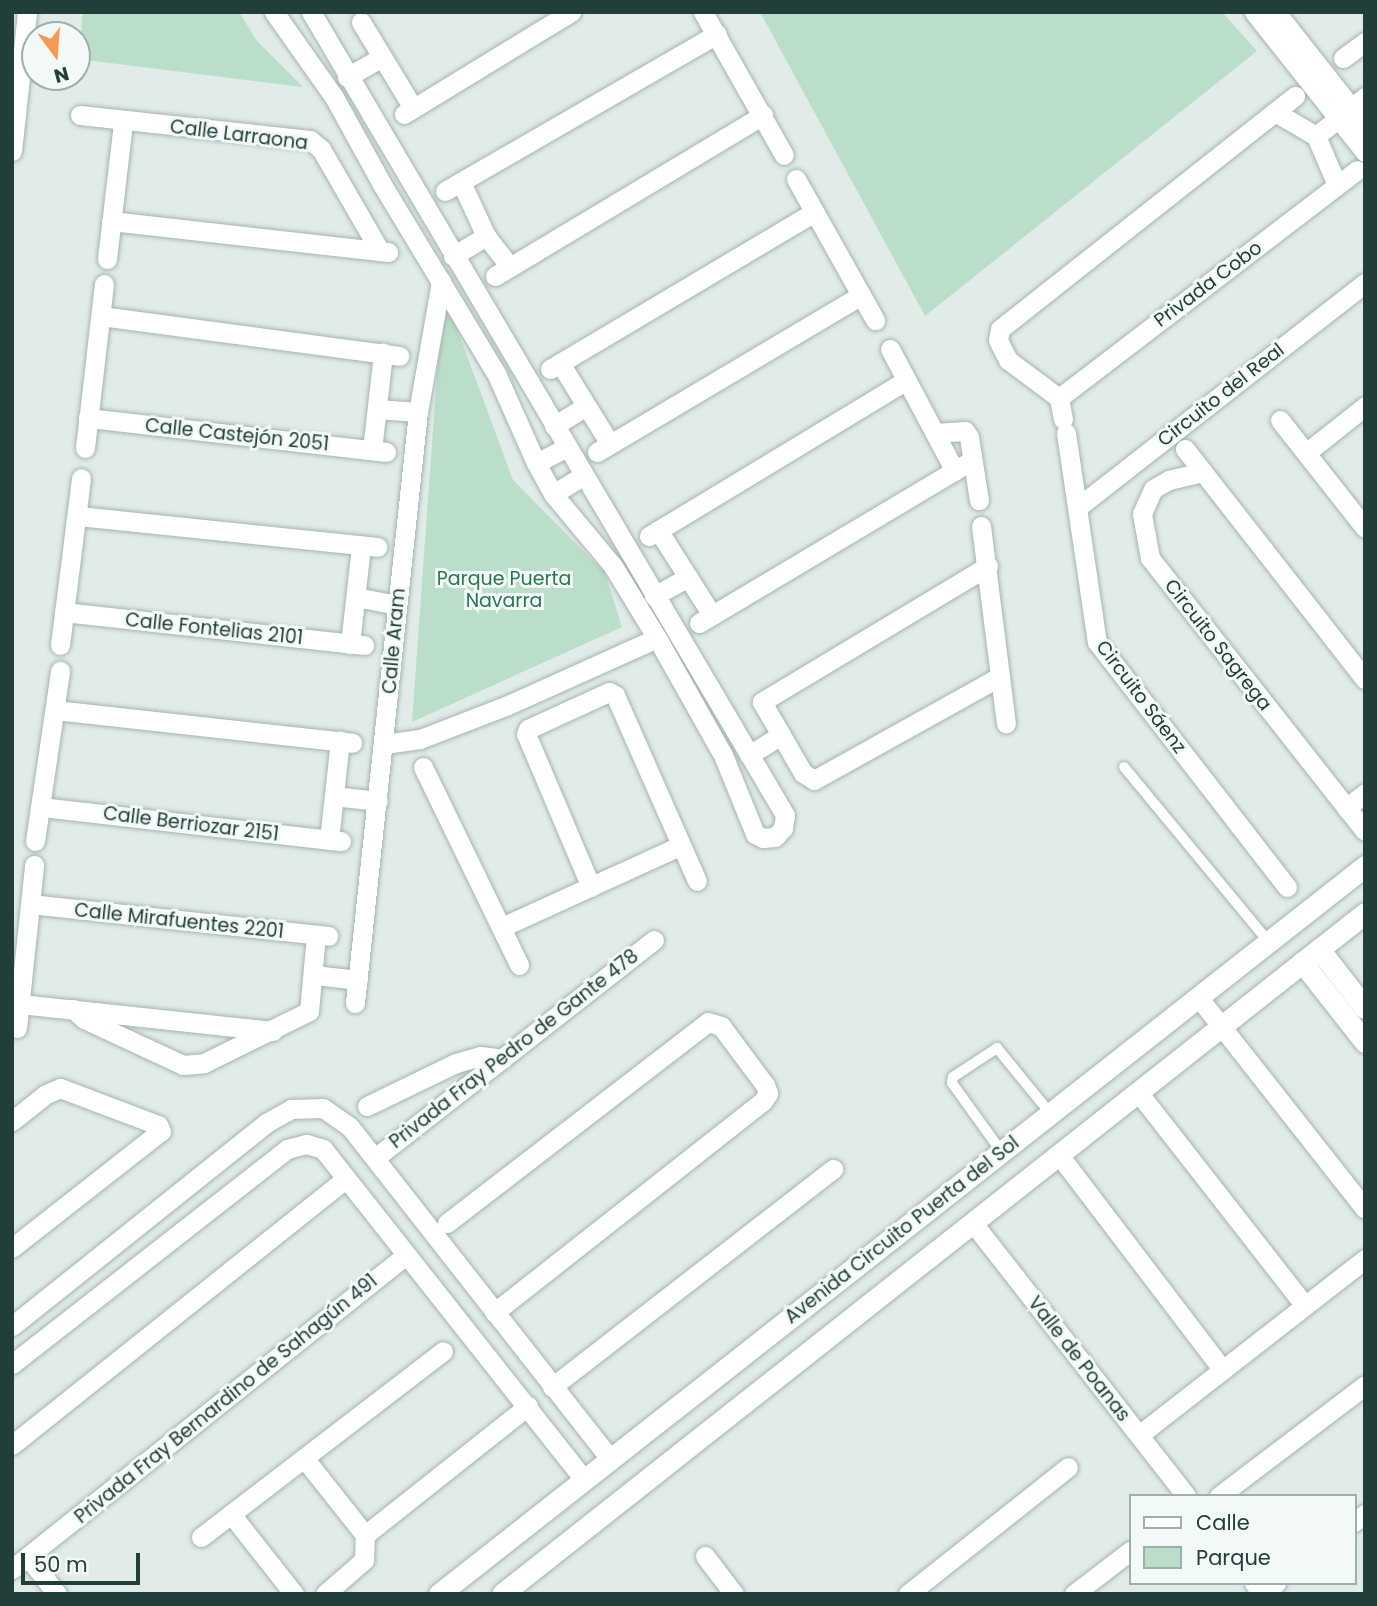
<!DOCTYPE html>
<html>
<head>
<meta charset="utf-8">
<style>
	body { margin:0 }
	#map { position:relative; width:1377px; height:1606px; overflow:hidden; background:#e1ece9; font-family:Poppins,sans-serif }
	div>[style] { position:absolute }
	.green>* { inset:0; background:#badeca }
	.roads { filter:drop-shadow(0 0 2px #a4b4b1) drop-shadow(0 0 2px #a4b4b1) }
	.lane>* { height:10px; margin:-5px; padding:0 5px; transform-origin:5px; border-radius:5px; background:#fff }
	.street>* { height:19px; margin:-9.5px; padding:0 9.5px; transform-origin:9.5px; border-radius:9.5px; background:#fff }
	.secondary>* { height:21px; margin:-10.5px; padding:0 10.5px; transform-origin:10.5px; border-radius:10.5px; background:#fff }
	span { translate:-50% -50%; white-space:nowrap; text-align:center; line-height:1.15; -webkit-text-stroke:6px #f2f9f6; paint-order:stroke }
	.street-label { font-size:19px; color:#213e3b }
	.park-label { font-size:19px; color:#2a7654 }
	.frame { position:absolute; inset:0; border:14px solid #213e3b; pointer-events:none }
	.legend { position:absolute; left:1129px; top:1494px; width:228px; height:91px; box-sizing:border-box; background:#f2f9f6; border:2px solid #9eaeab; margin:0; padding:9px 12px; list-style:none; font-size:21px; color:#213e3b }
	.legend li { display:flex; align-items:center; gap:14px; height:35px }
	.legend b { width:35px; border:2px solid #9eaeab }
	.north { position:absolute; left:21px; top:21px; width:70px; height:70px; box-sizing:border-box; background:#f2f9f6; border:2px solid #9eaeab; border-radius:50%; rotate:164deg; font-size:19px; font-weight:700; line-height:28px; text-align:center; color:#213e3b }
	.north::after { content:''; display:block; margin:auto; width:24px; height:32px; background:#f69856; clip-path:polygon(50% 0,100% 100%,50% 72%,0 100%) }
	.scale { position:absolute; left:21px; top:1553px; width:119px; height:32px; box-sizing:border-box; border:4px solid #213e3b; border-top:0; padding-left:9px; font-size:21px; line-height:24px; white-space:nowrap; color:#213e3b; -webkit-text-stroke:5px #f2f9f6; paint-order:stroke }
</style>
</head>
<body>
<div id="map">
	<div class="green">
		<div style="clip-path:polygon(83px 12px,239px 12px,257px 41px,303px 87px,78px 59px)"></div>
		<div style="clip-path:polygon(760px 12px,1222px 12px,1257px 51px,925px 316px)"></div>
		<div style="clip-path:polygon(443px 291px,513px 480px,605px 573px,622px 627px,412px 722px)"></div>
	</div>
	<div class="roads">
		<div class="lane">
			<div style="left:1124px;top:767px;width:226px;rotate:50.4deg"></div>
			<div style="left:1001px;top:1151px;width:84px;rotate:-125.8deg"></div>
			<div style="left:952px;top:1083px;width:6px;rotate:-81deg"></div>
			<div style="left:953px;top:1077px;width:53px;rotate:-33.4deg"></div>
			<div style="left:997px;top:1048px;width:84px;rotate:50.8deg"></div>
		</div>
		<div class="street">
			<div style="left:274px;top:12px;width:104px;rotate:54.8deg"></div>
			<div style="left:334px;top:97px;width:102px;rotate:61.2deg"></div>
			<div style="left:383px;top:186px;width:218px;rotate:58.9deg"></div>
			<div style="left:496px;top:373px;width:98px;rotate:66deg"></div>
			<div style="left:536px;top:463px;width:35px;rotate:61deg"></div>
			<div style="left:553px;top:494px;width:94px;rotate:50.2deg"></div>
			<div style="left:613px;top:566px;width:84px;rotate:58.6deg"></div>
			<div style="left:657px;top:638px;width:134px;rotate:60.6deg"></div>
			<div style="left:723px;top:755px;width:85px;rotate:67.9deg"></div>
			<div style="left:755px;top:834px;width:9px;rotate:27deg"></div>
			<div style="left:763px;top:838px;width:12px;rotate:-5deg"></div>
			<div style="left:775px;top:837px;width:12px;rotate:-48deg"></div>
			<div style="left:783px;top:828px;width:13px;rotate:-81deg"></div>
			<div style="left:785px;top:815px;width:932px;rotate:-120.55deg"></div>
			<div style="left:703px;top:12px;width:164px;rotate:60.5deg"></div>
			<div style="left:1254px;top:12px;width:179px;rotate:51.6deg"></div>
			<div style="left:1276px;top:12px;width:144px;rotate:51.8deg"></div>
			<div style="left:361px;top:22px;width:100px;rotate:58.8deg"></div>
			<div style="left:1343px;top:58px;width:27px;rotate:-36deg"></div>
			<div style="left:347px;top:77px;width:40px;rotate:-29.7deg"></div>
			<div style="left:1275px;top:112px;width:48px;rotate:30.3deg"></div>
			<div style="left:1316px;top:136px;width:53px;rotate:66.8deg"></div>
			<div style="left:404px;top:114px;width:196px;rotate:-31.4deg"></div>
			<div style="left:80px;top:115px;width:231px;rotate:6.2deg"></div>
			<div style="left:310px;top:140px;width:14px;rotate:39deg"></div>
			<div style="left:321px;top:149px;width:118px;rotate:60deg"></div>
			<div style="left:1316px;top:136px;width:63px;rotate:-38.5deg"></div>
			<div style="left:12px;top:151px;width:140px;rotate:-83.8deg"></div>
			<div style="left:796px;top:179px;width:162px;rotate:60.7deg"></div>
			<div style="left:461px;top:182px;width:60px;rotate:65.2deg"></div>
			<div style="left:486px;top:236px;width:39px;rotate:52deg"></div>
			<div style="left:445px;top:191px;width:314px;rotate:-30deg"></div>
			<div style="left:111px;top:221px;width:279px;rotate:6.4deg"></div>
			<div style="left:453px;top:256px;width:39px;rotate:-31deg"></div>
			<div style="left:107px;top:259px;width:138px;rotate:-83.3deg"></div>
			<div style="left:495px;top:276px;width:313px;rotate:-31deg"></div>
			<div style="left:101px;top:316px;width:301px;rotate:7.6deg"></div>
			<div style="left:890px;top:349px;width:138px;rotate:62deg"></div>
			<div style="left:560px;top:363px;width:95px;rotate:58.3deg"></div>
			<div style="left:550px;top:369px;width:307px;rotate:-30.7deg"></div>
			<div style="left:1059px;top:398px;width:375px;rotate:-37.4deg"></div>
			<div style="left:377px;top:409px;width:41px;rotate:4.2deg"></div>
			<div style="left:88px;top:418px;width:300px;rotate:6.5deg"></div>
			<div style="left:1063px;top:419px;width:21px;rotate:-101deg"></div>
			<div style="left:1059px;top:398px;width:64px;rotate:-143.3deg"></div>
			<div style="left:1008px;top:360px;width:22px;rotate:-117deg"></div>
			<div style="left:998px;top:340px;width:11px;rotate:-80deg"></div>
			<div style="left:1000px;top:329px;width:376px;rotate:-38.3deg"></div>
			<div style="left:1280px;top:420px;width:137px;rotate:51.8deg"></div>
			<div style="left:554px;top:426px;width:38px;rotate:-32deg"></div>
			<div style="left:935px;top:433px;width:30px;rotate:-4deg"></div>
			<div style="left:965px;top:431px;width:7px;rotate:56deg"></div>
			<div style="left:969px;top:437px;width:64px;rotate:81deg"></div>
			<div style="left:1066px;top:433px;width:211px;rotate:81.6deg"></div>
			<div style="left:1097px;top:642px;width:310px;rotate:52.2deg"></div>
			<div style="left:85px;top:448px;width:165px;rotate:-83.4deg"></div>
			<div style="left:1185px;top:449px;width:292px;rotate:52deg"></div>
			<div style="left:372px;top:450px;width:98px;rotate:-83.5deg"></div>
			<div style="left:597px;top:452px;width:307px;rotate:-30.7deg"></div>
			<div style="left:1306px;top:453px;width:75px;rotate:-38.5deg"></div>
			<div style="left:536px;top:463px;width:35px;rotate:-27deg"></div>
			<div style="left:1203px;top:472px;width:35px;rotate:167deg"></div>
			<div style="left:1169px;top:480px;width:18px;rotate:151deg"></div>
			<div style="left:1153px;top:489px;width:27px;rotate:114deg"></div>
			<div style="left:1142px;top:514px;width:45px;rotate:79.7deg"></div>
			<div style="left:1150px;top:558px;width:347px;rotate:51.8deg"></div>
			<div style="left:553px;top:494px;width:35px;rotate:-31deg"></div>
			<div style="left:1078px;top:507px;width:364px;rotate:-38deg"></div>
			<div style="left:78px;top:516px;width:301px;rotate:5.9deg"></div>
			<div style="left:981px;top:526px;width:199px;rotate:82.8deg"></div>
			<div style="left:658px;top:530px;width:101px;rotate:57.6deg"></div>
			<div style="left:649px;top:536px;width:301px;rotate:-31.2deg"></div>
			<div style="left:988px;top:566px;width:264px;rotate:149deg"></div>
			<div style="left:762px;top:702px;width:82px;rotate:60deg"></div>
			<div style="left:803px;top:773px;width:13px;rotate:32deg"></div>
			<div style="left:814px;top:780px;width:212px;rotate:-29.1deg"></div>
			<div style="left:654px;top:596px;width:39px;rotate:-29deg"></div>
			<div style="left:356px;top:597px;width:42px;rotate:11deg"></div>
			<div style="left:64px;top:612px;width:302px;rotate:6.3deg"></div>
			<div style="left:699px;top:623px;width:318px;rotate:-30.8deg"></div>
			<div style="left:350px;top:644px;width:99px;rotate:-83.6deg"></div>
			<div style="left:60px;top:645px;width:168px;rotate:-82.8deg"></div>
			<div style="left:55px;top:710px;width:299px;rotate:6.3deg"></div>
			<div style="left:384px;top:744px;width:36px;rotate:-8deg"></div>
			<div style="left:420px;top:739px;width:94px;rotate:-21.1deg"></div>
			<div style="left:508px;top:705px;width:163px;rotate:-24.2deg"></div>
			<div style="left:749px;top:755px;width:38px;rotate:-32deg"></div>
			<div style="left:423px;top:767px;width:220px;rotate:64.1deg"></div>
			<div style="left:334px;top:796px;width:44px;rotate:6.5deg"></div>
			<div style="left:41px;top:807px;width:302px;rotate:6.5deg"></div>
			<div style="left:1346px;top:808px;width:24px;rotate:-38deg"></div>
			<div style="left:329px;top:840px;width:100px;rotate:-83.7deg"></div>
			<div style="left:35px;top:841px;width:172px;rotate:-81.6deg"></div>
			<div style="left:591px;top:887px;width:166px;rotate:-113deg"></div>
			<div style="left:526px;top:734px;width:5px;rotate:-68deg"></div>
			<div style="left:528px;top:729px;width:89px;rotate:-24.6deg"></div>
			<div style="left:609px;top:692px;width:7px;rotate:27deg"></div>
			<div style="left:615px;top:695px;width:203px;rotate:66.2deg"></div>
			<div style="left:30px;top:904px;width:300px;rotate:6.1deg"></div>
			<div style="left:502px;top:927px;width:196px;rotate:-24.5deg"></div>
			<div style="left:314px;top:975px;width:44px;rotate:6.5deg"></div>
			<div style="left:1199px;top:998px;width:268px;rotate:51.8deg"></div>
			<div style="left:355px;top:1003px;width:594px;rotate:-83.92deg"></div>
			<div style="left:418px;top:412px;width:133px;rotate:-80deg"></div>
			<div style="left:20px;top:1004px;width:254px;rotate:6.1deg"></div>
			<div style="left:73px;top:1009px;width:15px;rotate:42deg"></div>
			<div style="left:84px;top:1019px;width:109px;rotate:24.9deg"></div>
			<div style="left:183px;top:1065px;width:21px;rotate:-5deg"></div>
			<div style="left:204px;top:1063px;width:117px;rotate:-26.3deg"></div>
			<div style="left:309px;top:1011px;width:75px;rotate:-84.7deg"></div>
			<div style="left:17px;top:1028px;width:164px;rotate:-84deg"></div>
			<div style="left:1138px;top:1092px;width:271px;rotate:52deg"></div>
			<div style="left:367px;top:1106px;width:99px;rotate:-25.8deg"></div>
			<div style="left:456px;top:1063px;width:25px;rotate:-16deg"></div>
			<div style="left:480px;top:1056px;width:23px;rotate:7deg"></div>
			<div style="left:12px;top:1121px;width:43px;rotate:-38.5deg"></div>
			<div style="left:46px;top:1094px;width:15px;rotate:-23deg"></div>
			<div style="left:60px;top:1088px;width:105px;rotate:20.7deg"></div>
			<div style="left:158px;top:1125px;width:7px;rotate:63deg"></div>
			<div style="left:161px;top:1131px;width:189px;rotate:141.9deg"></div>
			<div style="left:1059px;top:1155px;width:270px;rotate:52.7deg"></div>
			<div style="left:375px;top:1158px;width:354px;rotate:-38deg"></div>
			<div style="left:447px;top:1223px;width:329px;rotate:-37.6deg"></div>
			<div style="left:708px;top:1022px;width:14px;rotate:17deg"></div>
			<div style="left:721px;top:1026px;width:74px;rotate:53.3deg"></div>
			<div style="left:765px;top:1085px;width:9px;rotate:69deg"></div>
			<div style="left:768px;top:1093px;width:9px;rotate:122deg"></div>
			<div style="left:763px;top:1101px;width:342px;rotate:141.8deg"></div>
			<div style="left:973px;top:1223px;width:346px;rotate:52deg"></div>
			<div style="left:12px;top:1326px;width:325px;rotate:-38.6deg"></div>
			<div style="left:266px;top:1123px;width:29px;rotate:-29deg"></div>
			<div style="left:291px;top:1109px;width:32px;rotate:-2deg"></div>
			<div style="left:323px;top:1108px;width:33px;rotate:35deg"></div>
			<div style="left:350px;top:1127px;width:423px;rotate:51.9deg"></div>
			<div style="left:12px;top:1364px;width:349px;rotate:-38deg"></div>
			<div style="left:287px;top:1149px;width:20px;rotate:-15deg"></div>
			<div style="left:306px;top:1144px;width:18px;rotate:16deg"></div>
			<div style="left:323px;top:1149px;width:422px;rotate:51.7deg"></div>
			<div style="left:552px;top:1387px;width:356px;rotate:-37.8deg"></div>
			<div style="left:1139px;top:1435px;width:286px;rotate:-37.9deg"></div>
			<div style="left:12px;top:1445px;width:426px;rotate:-38.6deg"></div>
			<div style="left:304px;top:1458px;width:98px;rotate:51.6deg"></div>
			<div style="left:1219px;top:1496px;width:183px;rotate:-37.2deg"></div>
			<div style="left:231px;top:1514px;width:102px;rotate:51.8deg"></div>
			<div style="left:1354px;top:1522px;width:14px;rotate:-36deg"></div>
			<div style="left:201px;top:1537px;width:305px;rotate:-37.5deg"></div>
			<div style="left:705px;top:1556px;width:48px;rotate:52.7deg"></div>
			<div style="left:28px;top:1557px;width:47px;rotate:51.9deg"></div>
			<div style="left:12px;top:1569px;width:504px;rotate:-38.55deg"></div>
			<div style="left:1254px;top:1583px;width:14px;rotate:54deg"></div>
			<div style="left:1262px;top:1594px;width:18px;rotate:-38deg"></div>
			<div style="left:325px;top:1594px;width:52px;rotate:-41.1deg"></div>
			<div style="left:364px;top:1560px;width:25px;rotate:-88deg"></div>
			<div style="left:365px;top:1535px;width:208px;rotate:-38.4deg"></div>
			<div style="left:908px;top:1594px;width:204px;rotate:-38.4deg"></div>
			<div style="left:1074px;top:1594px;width:71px;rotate:-37.5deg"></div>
		</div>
		<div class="secondary">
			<div style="left:1319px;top:949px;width:75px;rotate:52.1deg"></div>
			<div style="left:1302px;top:962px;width:102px;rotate:51.8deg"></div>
			<div style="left:439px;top:1594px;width:1178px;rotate:-38.17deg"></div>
			<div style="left:502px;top:1594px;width:1099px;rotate:-38.28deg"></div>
		</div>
	</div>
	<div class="street-label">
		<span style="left:239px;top:135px;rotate:7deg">Calle Larraona</span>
		<span style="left:1208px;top:284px;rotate:-37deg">Privada Cobo</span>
		<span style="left:1221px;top:395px;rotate:-38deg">Circuito del Real</span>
		<span style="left:237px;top:435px;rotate:6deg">Calle Castejón 2051</span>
		<span style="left:214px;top:629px;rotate:6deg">Calle Fontelias 2101</span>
		<span style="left:394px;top:641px;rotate:-85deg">Calle Aram</span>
		<span style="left:1218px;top:645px;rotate:52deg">Circuito Sagrega</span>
		<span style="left:1141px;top:697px;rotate:53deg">Circuito Sáenz</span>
		<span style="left:191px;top:824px;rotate:7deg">Calle Berriozar 2151</span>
		<span style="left:179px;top:921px;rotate:6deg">Calle Mirafuentes 2201</span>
		<span style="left:514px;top:1049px;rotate:-38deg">Privada Fray Pedro de Gante 478</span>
		<span style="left:902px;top:1230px;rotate:-38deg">Avenida Circuito Puerta del Sol</span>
		<span style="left:1079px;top:1359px;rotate:52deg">Valle de Poanas</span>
		<span style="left:226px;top:1399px;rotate:-39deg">Privada Fray Bernardino de Sahagún 491</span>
	</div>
	<div class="park-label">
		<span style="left:504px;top:590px">Parque Puerta<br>Navarra</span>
	</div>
	<div class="frame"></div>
	<ul class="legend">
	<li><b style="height:9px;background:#fff"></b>Calle</li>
	<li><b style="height:19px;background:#badeca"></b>Parque</li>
	</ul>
	<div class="north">N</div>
	<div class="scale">50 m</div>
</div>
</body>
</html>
